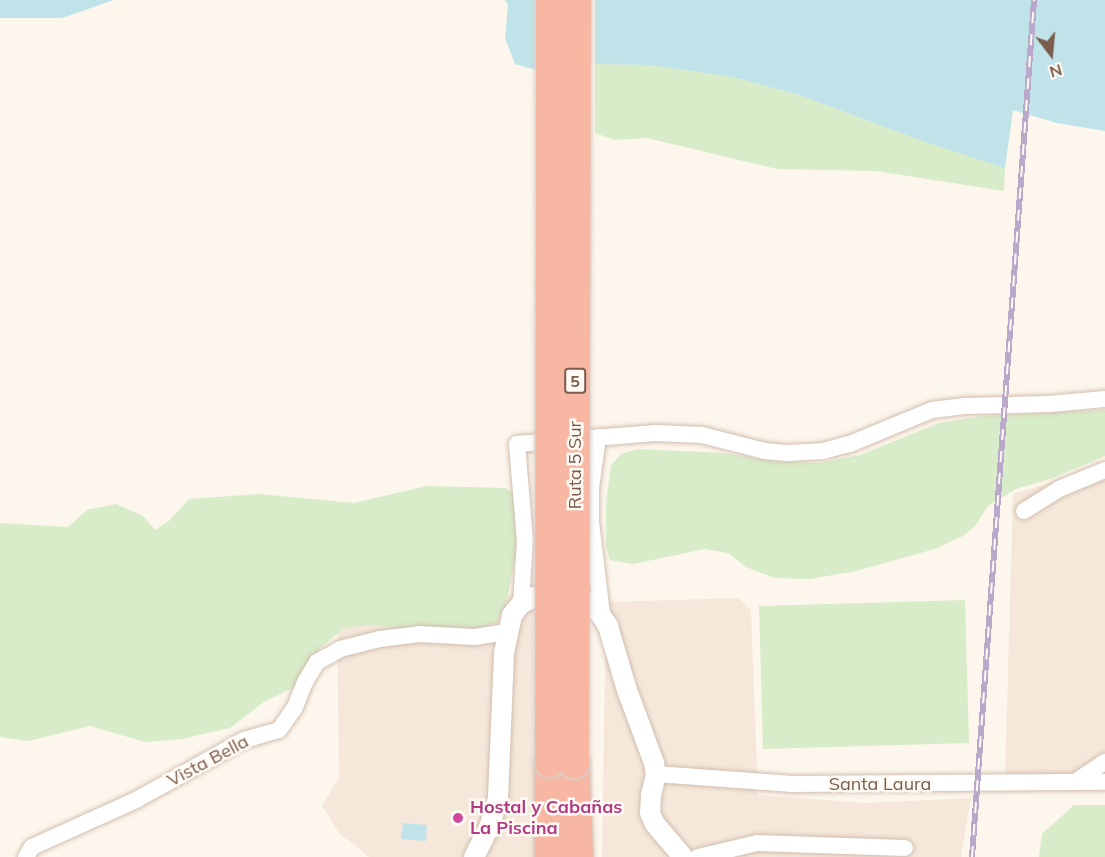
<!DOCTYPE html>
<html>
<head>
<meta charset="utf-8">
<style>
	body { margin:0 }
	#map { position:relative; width:1105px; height:857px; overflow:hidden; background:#fdf6ec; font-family:Mulish,sans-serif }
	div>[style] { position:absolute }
	.residential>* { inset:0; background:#f5e8da }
	.green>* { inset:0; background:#d8ecc9 }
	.water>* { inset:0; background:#bfe3e8 }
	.roads { filter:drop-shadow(0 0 2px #d1beb0) drop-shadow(0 0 2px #d1beb0) }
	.minor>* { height:16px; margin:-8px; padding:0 8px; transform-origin:8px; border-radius:8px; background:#fff }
	.tertiary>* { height:20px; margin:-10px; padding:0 10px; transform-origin:10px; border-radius:10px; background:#fff }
	.motorway>* { height:30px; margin:-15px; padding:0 15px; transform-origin:15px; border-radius:15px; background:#f7b7a3 }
	.rail>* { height:6px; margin-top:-3px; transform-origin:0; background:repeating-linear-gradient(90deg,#fffaf3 0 11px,#b9a8c9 0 22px); box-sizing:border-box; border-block:2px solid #b9a8c9 }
	.bridges { filter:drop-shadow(0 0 2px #dad1cd) drop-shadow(0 0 2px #dad1cd) }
	.motorway-bridge>* { height:30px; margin:-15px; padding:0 15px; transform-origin:15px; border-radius:15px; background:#f7b7a3 }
	.dots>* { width:16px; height:16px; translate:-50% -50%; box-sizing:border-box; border:3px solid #fffaf3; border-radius:50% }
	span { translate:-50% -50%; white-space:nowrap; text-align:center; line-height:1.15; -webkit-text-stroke:5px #fffaf3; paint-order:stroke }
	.shield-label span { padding:2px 4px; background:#fffaf3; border:2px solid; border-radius:4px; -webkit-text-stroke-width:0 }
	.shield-label { font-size:16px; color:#7a5c4d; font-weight:700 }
	.street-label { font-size:18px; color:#7a5c4d }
	.hotel-label { font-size:18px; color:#b23c85; font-weight:700 }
	.left { translate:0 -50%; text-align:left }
	.north { position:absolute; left:1021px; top:24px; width:60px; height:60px; -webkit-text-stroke:4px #fffaf3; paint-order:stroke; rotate:164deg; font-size:16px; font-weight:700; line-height:24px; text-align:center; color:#7a5c4d }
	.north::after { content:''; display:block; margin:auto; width:21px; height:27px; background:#7a5c4d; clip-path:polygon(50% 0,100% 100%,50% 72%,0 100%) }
</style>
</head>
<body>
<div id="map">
	<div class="residential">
		<div style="clip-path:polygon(1105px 467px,1105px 776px,1005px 777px,1013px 494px)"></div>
		<div style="clip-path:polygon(536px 591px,535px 857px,369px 857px,339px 833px,322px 806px,339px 777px,337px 615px)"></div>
		<div style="clip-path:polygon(738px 598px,751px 610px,758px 795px,865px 803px,971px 798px,961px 857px,602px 857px,606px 602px)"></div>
	</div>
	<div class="green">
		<div style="clip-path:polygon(595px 64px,649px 65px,733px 77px,799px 95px,928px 143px,1005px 168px,1004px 191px,876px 171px,777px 169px,647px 138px,615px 140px,595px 133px)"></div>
		<div style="clip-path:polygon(1105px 410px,1105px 456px,1050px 479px,1016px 489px,988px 506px,975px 526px,963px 536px,935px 549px,856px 571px,810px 579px,774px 578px,746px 567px,728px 553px,705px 549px,633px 564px,610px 560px,606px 547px,606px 503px,611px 465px,621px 454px,638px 449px,724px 453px,775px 461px,817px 463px,860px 455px,939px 423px,982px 416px)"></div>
		<div style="clip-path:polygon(426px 486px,506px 488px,519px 498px,517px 549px,506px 605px,495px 623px,478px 629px,398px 628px,371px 625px,344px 628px,319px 649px,305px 682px,264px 702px,230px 728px,182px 739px,145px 742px,90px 726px,28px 741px,0 737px,0 523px,68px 527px,87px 510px,116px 504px,143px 516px,155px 530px,169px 521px,189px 499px,259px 494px,354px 503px)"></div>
		<div style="clip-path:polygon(965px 600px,969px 743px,763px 749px,759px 606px)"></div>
		<div style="clip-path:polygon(1074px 805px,1105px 805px,1105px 857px,1039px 857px,1042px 834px)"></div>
	</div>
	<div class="water">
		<div style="clip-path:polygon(0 0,114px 0,62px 18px,0 18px)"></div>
		<div style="clip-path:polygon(505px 0,566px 0,536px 70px,515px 64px,505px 38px,508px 5px)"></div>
		<div style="clip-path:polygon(595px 0,1105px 0,1105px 131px,1057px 123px,1013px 110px,1005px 168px,928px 143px,799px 95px,733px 77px,649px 65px,595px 64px)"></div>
		<div style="clip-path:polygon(403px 823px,427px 825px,426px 841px,401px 839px)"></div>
	</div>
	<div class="roads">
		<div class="minor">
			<div style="left:598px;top:437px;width:51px;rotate:97.8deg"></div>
			<div style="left:591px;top:488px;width:34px;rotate:90deg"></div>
			<div style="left:591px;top:522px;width:93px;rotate:83.2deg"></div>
			<div style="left:1024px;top:511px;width:41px;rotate:-32.2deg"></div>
			<div style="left:1059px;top:489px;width:50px;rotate:-22.4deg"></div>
			<div style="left:521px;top:604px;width:63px;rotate:-86.4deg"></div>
			<div style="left:525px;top:541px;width:97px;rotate:-94.7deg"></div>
			<div style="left:517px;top:444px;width:139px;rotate:-4.5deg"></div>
			<div style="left:656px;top:433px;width:46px;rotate:2.5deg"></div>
			<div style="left:702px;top:435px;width:65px;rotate:14.3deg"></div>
			<div style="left:765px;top:451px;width:22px;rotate:5deg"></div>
			<div style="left:787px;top:453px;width:36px;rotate:-3deg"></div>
			<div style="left:823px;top:451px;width:28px;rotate:-15deg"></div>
			<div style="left:850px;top:444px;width:89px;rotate:-22.5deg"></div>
			<div style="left:932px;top:410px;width:33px;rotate:-7deg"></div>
			<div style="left:965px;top:406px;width:84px;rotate:-1.4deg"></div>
			<div style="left:1049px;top:404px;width:56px;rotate:-5.1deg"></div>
			<div style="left:656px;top:774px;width:137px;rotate:4.2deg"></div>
			<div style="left:793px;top:784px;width:312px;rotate:-0.4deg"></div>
			<div style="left:1075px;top:782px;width:36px;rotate:-34deg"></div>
			<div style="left:26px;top:857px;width:12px;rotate:-59deg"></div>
			<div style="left:32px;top:847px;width:114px;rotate:-24.3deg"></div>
			<div style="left:136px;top:800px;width:124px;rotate:-29.1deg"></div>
			<div style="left:244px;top:740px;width:36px;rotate:-16deg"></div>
			<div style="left:279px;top:730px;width:28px;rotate:-55deg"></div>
			<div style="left:295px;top:707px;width:27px;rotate:-68deg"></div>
			<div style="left:305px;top:682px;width:23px;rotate:-59deg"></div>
			<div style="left:317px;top:662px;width:26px;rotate:-29deg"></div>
			<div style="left:340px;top:649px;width:41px;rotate:-14deg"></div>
			<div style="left:380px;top:639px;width:38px;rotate:-7deg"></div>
			<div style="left:418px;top:634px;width:57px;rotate:3deg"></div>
			<div style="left:475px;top:637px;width:32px;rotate:-9deg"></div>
			<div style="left:698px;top:857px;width:61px;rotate:-13.3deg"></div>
			<div style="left:757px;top:843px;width:148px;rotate:1.9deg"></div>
		</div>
		<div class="tertiary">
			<div style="left:474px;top:857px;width:33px;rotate:-63deg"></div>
			<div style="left:489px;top:828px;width:31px;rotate:-73deg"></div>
			<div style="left:498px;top:798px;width:145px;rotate:-87.6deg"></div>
			<div style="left:504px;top:653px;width:39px;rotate:-78deg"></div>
			<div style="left:512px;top:615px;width:14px;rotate:-51deg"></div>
			<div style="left:521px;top:604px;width:15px;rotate:-28deg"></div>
			<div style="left:534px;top:597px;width:17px;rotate:-7deg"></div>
			<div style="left:551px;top:595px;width:29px;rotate:6deg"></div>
			<div style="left:580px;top:598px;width:16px;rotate:27deg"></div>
			<div style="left:594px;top:605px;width:25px;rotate:56deg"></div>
			<div style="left:608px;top:626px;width:67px;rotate:73.5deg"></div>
			<div style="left:627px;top:690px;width:78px;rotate:69.7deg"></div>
			<div style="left:654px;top:763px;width:11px;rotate:80deg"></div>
			<div style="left:656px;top:774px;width:22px;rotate:103deg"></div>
			<div style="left:651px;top:795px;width:18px;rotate:93deg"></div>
			<div style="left:650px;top:813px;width:12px;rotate:66deg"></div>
			<div style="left:655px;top:824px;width:43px;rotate:49.7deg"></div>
		</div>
		<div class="motorway">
			<div style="left:550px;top:762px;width:95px;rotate:90deg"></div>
			<div style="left:574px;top:763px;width:94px;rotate:87.6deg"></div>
		</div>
	</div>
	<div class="rail">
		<div style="left:972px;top:857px;width:859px;rotate:-85.86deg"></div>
	</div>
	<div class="bridges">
		<div class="motorway-bridge">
			<div style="left:550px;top:762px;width:762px;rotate:-89.92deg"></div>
			<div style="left:574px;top:763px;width:763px;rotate:-89.85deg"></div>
		</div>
	</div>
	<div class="dots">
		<div style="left:458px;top:818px;background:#d1479c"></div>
	</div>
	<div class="shield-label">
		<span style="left:575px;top:381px">5</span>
	</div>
	<div class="street-label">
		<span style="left:575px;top:465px;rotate:-90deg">Ruta 5 Sur</span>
		<span style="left:208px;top:761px;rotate:-28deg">Vista Bella</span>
		<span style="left:880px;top:784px">Santa Laura</span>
	</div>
	<div class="hotel-label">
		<span class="left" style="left:470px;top:818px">Hostal y Cabañas<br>La Piscina</span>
	</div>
	<div class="north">N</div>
</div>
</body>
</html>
